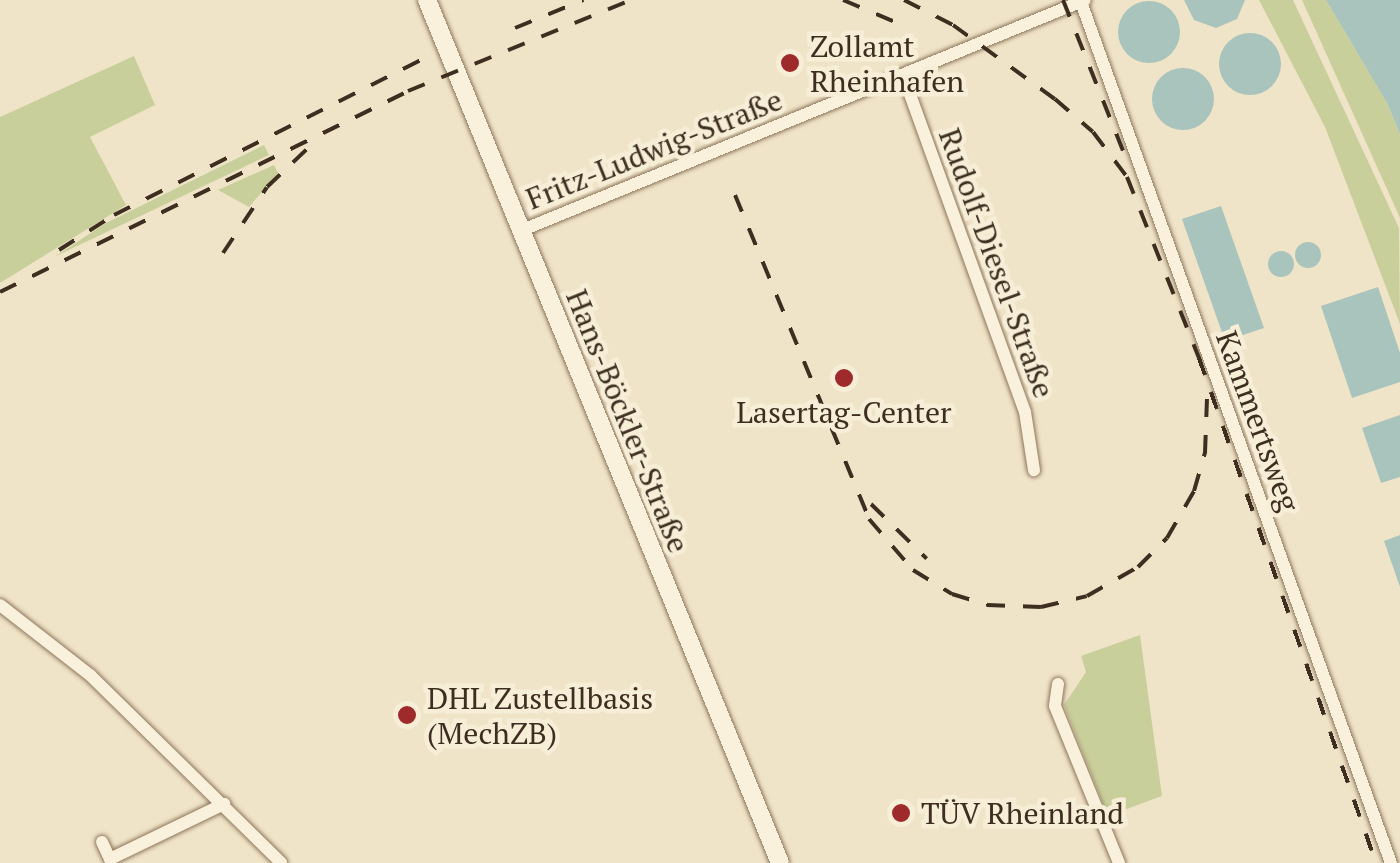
<!DOCTYPE html>
<html>
<head>
<meta charset="utf-8">
<style>
	body { margin:0 }
	#map { position:relative; width:1400px; height:863px; overflow:hidden; background:#f0e4c8; font-family:"PT Serif",serif }
	div>[style] { position:absolute }
	.green>* { inset:0; background:#c9cf9b }
	.water>* { inset:0; background:#a9c4bc }
	.round { border-radius:50% }
	.roads { filter:drop-shadow(0 0 2px #8d765c) drop-shadow(0 0 2px #8d765c) }
	.street>* { height:12px; margin:-6px; padding:0 6px; transform-origin:6px; border-radius:6px; background:#faf1dc }
	.secondary>* { height:18px; margin:-9px; padding:0 9px; transform-origin:9px; border-radius:9px; background:#faf1dc }
	.rail>* { height:4px; margin-top:-2px; transform-origin:0; background:repeating-linear-gradient(90deg,#3d2e20 0 18px,transparent 0 36px) }
	.dots>* { width:28px; height:28px; translate:-50% -50%; box-sizing:border-box; border:5px solid #f7eed8; border-radius:50% }
	span { translate:-50% -50%; white-space:nowrap; text-align:center; line-height:1.15; -webkit-text-stroke:9px #f7eed8; paint-order:stroke }
	.poi-label { font-size:30px; color:#3d2e20 }
	.left { translate:0 -50%; text-align:left }
	.street-label { font-size:30px; color:#3d2e20 }
</style>
</head>
<body>
<div id="map">
	<div class="green">
		<div style="clip-path:polygon(1259px 0,1293px 0,1399px 228px,1400px 324px,1325px 127px)"></div>
		<div style="clip-path:polygon(1302px 0,1326px 0,1387px 103px,1400px 134px,1400px 218px)"></div>
		<div style="clip-path:polygon(134px 56px,155px 105px,90px 137px,126px 205px,0 283px,0 117px)"></div>
		<div style="clip-path:polygon(264px 145px,269px 155px,54px 257px,106px 223px)"></div>
		<div style="clip-path:polygon(274px 165px,278px 173px,249px 207px,218px 190px)"></div>
		<div style="clip-path:polygon(1140px 635px,1162px 796px,1108px 816px,1064px 705px,1086px 672px,1081px 656px)"></div>
	</div>
	<div class="water">
		<div style="clip-path:polygon(1184px 0,1245px 0,1237px 19px,1216px 28px,1194px 20px)"></div>
		<div style="clip-path:polygon(1326px 0,1400px 0,1400px 134px,1387px 103px)"></div>
		<div class="round" style="left:1118px;top:1px;width:62px;height:62px"></div>
		<div class="round" style="left:1219px;top:33px;width:62px;height:62px"></div>
		<div class="round" style="left:1152px;top:68px;width:62px;height:62px"></div>
		<div style="clip-path:polygon(1221px 206px,1264px 328px,1225px 341px,1182px 219px)"></div>
		<div class="round" style="left:1295px;top:242px;width:26px;height:26px"></div>
		<div class="round" style="left:1268px;top:251px;width:26px;height:26px"></div>
		<div style="clip-path:polygon(1378px 287px,1400px 353px,1400px 382px,1352px 398px,1321px 306px)"></div>
		<div style="clip-path:polygon(1400px 415px,1400px 477px,1381px 483px,1362px 428px)"></div>
		<div style="clip-path:polygon(1400px 535px,1400px 587px,1384px 541px)"></div>
	</div>
	<div class="roads">
		<div class="street">
			<div style="left:1081px;top:2px;width:915px;rotate:70.2deg"></div>
			<div style="left:903px;top:75px;width:358px;rotate:70.1deg"></div>
			<div style="left:1025px;top:412px;width:59px;rotate:81.2deg"></div>
			<div style="left:520px;top:231px;width:610px;rotate:-22.24deg"></div>
			<div style="left:0;top:605px;width:114px;rotate:37.9deg"></div>
			<div style="left:90px;top:675px;width:268px;rotate:44.5deg"></div>
			<div style="left:1058px;top:684px;width:22px;rotate:98deg"></div>
			<div style="left:1055px;top:706px;width:170px;rotate:67.8deg"></div>
			<div style="left:102px;top:842px;width:19px;rotate:65deg"></div>
			<div style="left:110px;top:859px;width:127px;rotate:-25.8deg"></div>
		</div>
		<div class="secondary">
			<div style="left:427px;top:0;width:932px;rotate:67.75deg"></div>
		</div>
	</div>
	<div class="rail">
		<div style="left:843px;top:0;width:69px;rotate:22.9deg"></div>
		<div style="left:904px;top:0;width:55px;rotate:27deg"></div>
		<div style="left:953px;top:25px;width:126px;rotate:36deg"></div>
		<div style="left:1055px;top:99px;width:50px;rotate:41deg"></div>
		<div style="left:1093px;top:132px;width:56px;rotate:52.9deg"></div>
		<div style="left:1127px;top:177px;width:195px;rotate:68.3deg"></div>
		<div style="left:1199px;top:358px;width:535px;rotate:70.68deg"></div>
		<div style="left:1063px;top:0;width:175px;rotate:68.3deg"></div>
		<div style="left:515px;top:28px;width:74px;rotate:-22.4deg"></div>
		<div style="left:735px;top:195px;width:351px;rotate:67.5deg"></div>
		<div style="left:869px;top:519px;width:67px;rotate:49.2deg"></div>
		<div style="left:913px;top:570px;width:46px;rotate:31.6deg"></div>
		<div style="left:952px;top:594px;width:37px;rotate:17deg"></div>
		<div style="left:987px;top:605px;width:54px;rotate:2.1deg"></div>
		<div style="left:1041px;top:607px;width:47px;rotate:-13.4deg"></div>
		<div style="left:1087px;top:596px;width:59px;rotate:-29.6deg"></div>
		<div style="left:1138px;top:567px;width:41px;rotate:-45deg"></div>
		<div style="left:1167px;top:538px;width:54px;rotate:-60.1deg"></div>
		<div style="left:1194px;top:491px;width:40px;rotate:-74deg"></div>
		<div style="left:1205px;top:453px;width:55px;rotate:-87.9deg"></div>
		<div style="left:59px;top:250px;width:65px;rotate:-32.5deg"></div>
		<div style="left:114px;top:215px;width:346px;rotate:-26.8deg"></div>
		<div style="left:223px;top:253px;width:79px;rotate:-56.3deg"></div>
		<div style="left:267px;top:187px;width:55px;rotate:-43.5deg"></div>
		<div style="left:0;top:292px;width:455px;rotate:-26.2deg"></div>
		<div style="left:408px;top:91px;width:241px;rotate:-22.2deg"></div>
		<div style="left:871px;top:504px;width:78px;rotate:44.5deg"></div>
	</div>
	<div class="dots">
		<div style="left:790px;top:63px;background:#9e2a2b"></div>
		<div style="left:844px;top:378px;background:#9e2a2b"></div>
		<div style="left:407px;top:715px;background:#9e2a2b"></div>
		<div style="left:901px;top:813px;background:#9e2a2b"></div>
	</div>
	<div class="poi-label">
		<span class="left" style="left:810px;top:63px">Zollamt<br>Rheinhafen</span>
		<span style="left:844px;top:412px">Lasertag-Center</span>
		<span class="left" style="left:427px;top:715px">DHL Zustellbasis<br>(MechZB)</span>
		<span class="left" style="left:921px;top:813px">TÜV Rheinland</span>
	</div>
	<div class="street-label">
		<span style="left:654px;top:149px;rotate:-22deg">Fritz-Ludwig-Straße</span>
		<span style="left:997px;top:263px;rotate:70deg">Rudolf-Diesel-Straße</span>
		<span style="left:628px;top:421px;rotate:68deg">Hans-Böckler-Straße</span>
		<span style="left:1258px;top:421px;rotate:70deg">Kammertsweg</span>
	</div>
</div>
</body>
</html>
